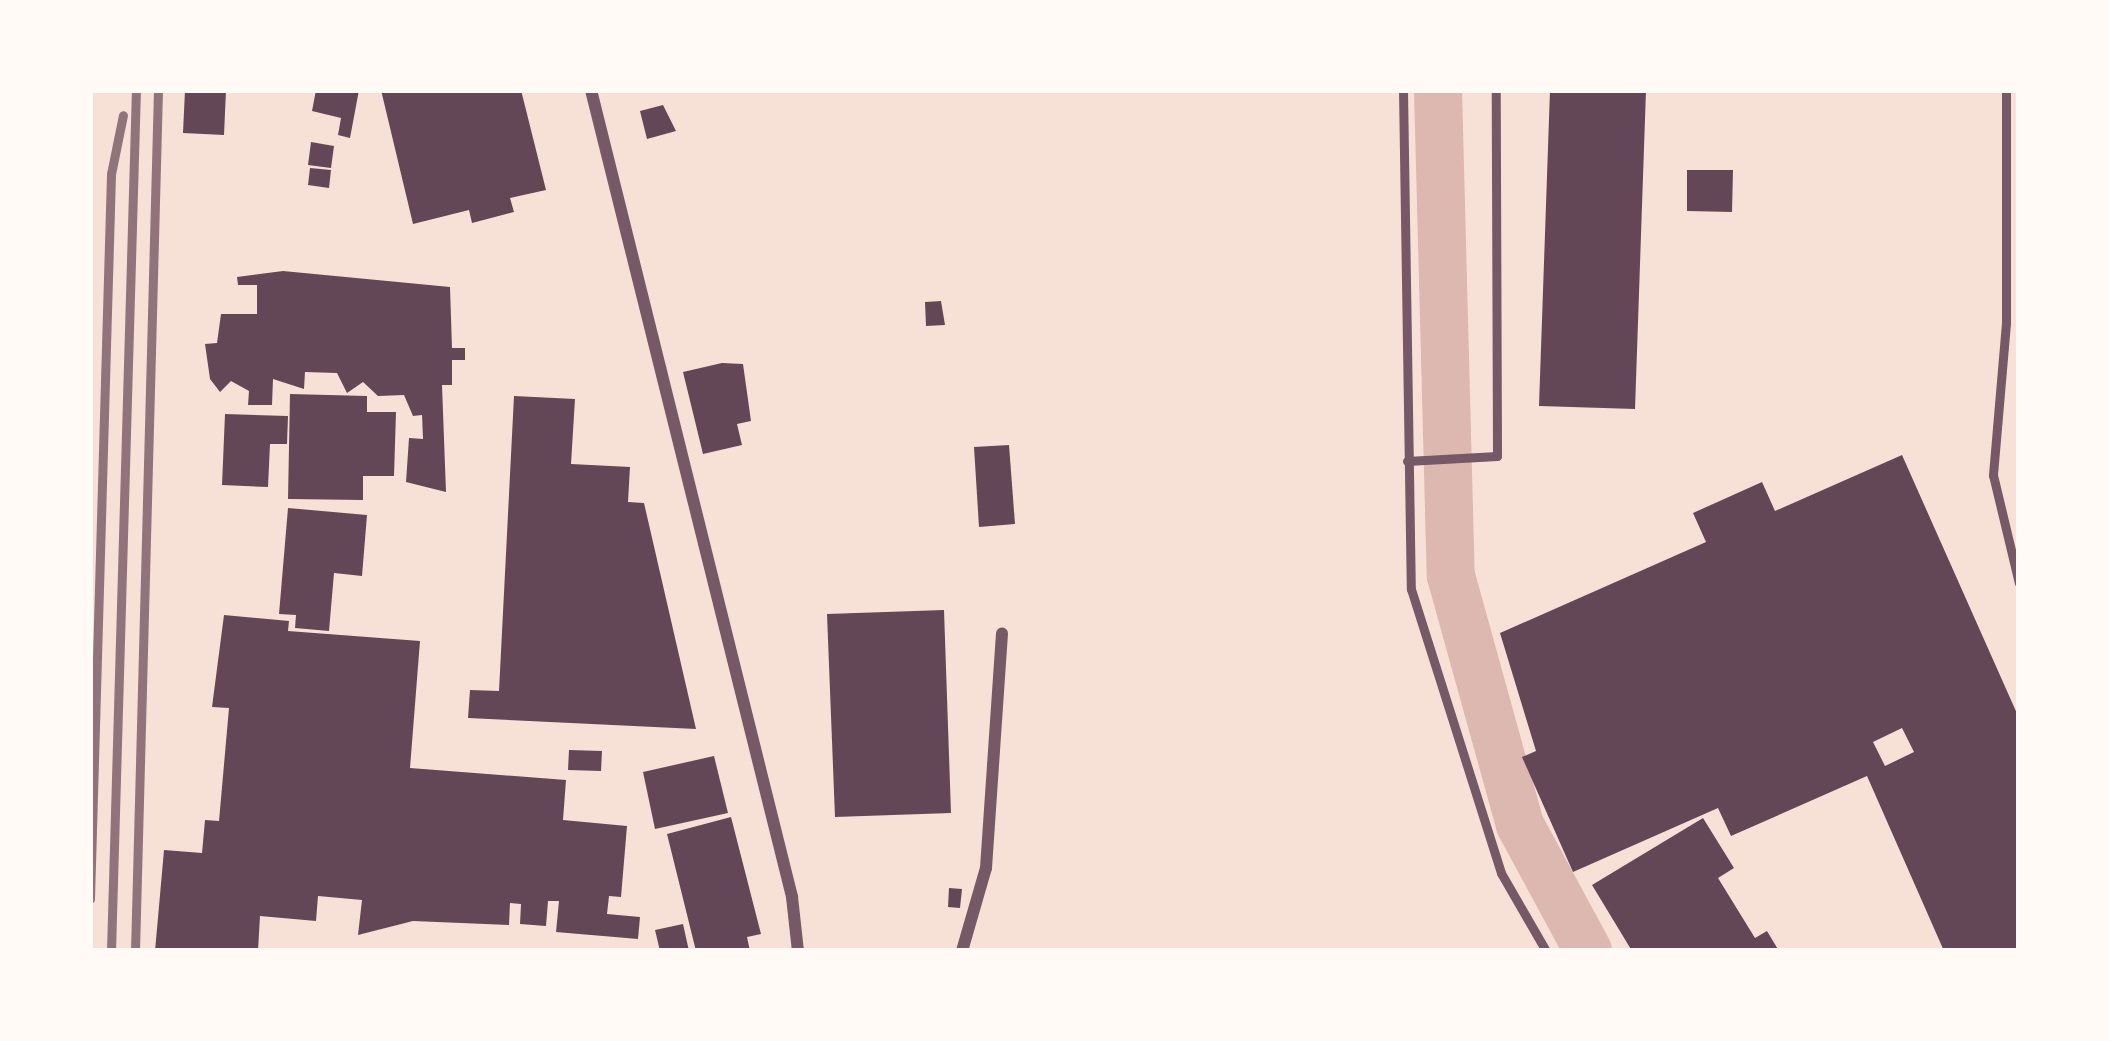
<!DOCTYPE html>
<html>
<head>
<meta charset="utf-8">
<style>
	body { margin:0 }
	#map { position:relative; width:2109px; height:1041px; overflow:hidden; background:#f7e1d7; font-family:Overpass,sans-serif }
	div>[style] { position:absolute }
	.canal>* { height:48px; margin:-24px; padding:0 24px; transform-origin:24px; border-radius:24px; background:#dcb8b0 }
	.building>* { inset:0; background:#644757 }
	.service>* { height:9px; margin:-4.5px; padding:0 4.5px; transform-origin:4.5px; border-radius:4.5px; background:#755966 }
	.minor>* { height:12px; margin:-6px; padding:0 6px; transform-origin:6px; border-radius:6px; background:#755966 }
	.rail>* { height:9px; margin:-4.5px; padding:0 4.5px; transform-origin:4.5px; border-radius:4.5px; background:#8f747c }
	span { translate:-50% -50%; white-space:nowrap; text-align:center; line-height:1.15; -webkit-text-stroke:12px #fffaf5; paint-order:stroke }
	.frame { position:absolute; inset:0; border:93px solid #fffaf5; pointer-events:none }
</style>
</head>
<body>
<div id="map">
	<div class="canal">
		<div style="left:1438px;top:90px;width:486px;rotate:88.5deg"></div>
		<div style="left:1451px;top:576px;width:258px;rotate:74.5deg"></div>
		<div style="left:1520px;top:825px;width:143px;rotate:61.6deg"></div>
	</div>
	<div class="building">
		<div style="clip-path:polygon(185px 90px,226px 90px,224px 135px,183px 133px)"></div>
		<div style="clip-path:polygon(316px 90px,359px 90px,350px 138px,338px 135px,341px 118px,312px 111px)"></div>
		<div style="clip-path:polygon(381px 90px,521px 90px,546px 190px,510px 198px,514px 212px,472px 223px,469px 210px,413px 224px)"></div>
		<div style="clip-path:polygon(1550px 90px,1646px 90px,1635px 409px,1539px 406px)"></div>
		<div style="clip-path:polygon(663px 105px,676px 131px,647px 139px,640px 111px)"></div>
		<div style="clip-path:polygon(311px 142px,334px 146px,331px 168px,308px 165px)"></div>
		<div style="clip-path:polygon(310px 168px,331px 170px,329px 188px,308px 185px)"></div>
		<div style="clip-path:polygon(1687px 170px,1733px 170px,1732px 212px,1687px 211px)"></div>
		<div style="clip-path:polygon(283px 271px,450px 287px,452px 348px,465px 348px,465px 360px,452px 360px,452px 385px,442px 385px,446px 492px,406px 482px,409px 438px,423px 439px,422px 415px,413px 416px,404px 395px,378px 396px,363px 382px,347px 393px,337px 373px,305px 372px,304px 389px,273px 379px,272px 405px,248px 405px,249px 391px,231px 381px,220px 392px,210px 379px,205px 344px,217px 343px,221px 314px,257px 314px,257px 285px,238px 285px,237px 277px)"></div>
		<div style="clip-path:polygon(941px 301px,945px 325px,926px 326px,925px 302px)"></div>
		<div style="clip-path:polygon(722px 363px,743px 364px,751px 421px,737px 424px,742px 445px,703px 454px,683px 372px)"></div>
		<div style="clip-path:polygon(290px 394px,367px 396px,367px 412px,396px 412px,394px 476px,363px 476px,363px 500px,288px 499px)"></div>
		<div style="clip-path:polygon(514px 396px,575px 399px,571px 464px,630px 467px,628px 502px,644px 503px,696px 729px,468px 718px,470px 690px,499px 691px)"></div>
		<div style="clip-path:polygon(225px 414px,288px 416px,287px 444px,270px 444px,268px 487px,222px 485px)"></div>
		<div style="clip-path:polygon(1009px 445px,1015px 524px,979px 527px,974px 447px)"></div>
		<div style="clip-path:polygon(evenodd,1902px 455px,2019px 718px,2019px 951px,1944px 951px,1867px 776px,1731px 836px,1718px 808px,1573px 872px,1522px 757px,1536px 751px,1500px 633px,1706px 542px,1693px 513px,1762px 482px,1775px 511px,1902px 455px,1902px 728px,1914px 752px,1885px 766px,1873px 742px,1902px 728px)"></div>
		<div style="clip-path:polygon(288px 508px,367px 515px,362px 576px,334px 573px,329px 631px,295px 628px,296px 615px,279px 614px)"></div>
		<div style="clip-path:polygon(944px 610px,951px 813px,835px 817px,827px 614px)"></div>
		<div style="clip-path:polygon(224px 615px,289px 621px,288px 631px,420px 641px,410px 768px,566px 780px,563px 820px,627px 826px,621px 897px,609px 896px,607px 914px,640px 917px,638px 939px,556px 932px,559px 901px,548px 901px,546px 926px,520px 924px,521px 904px,510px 903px,509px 925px,413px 921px,358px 935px,362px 900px,318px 896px,316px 921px,260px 916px,258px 951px,155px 951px,164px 850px,202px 853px,205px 820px,219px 821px,229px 708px,212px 707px)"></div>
		<div style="clip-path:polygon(569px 750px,602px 751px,601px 771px,568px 770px)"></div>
		<div style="clip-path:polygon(714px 756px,728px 813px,655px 829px,643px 772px)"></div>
		<div style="clip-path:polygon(731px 817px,761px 934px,747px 937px,750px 951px,696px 951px,667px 834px)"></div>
		<div style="clip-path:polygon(1703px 818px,1734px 868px,1718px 878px,1755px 938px,1767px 931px,1779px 951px,1632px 951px,1592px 885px)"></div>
		<div style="clip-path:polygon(949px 888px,962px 889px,960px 908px,948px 907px)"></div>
		<div style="clip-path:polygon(683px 924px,689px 951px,660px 951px,655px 930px)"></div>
	</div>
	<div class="service">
		<div style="left:1403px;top:90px;width:499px;rotate:89.1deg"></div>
		<div style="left:1411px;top:589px;width:298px;rotate:72.4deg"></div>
		<div style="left:1501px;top:873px;width:90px;rotate:60deg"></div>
		<div style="left:2006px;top:90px;width:233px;rotate:90deg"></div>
		<div style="left:2006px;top:323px;width:153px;rotate:94.9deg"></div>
		<div style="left:1993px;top:475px;width:111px;rotate:76.5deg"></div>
		<div style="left:1407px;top:461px;width:90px;rotate:-3.2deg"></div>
		<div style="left:1497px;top:456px;width:366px;rotate:-90.2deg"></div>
	</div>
	<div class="minor">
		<div style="left:591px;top:90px;width:832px;rotate:76.01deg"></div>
		<div style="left:792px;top:897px;width:54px;rotate:83.7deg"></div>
		<div style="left:962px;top:951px;width:86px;rotate:-73.9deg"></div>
		<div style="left:986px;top:868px;width:235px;rotate:-86.1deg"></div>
	</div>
	<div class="rail">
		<div style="left:90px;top:899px;width:725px;rotate:-88.34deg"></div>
		<div style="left:111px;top:174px;width:60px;rotate:-78.5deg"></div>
		<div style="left:111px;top:951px;width:861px;rotate:-88.34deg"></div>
		<div style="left:135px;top:951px;width:861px;rotate:-88.47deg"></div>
	</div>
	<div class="frame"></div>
</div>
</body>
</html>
